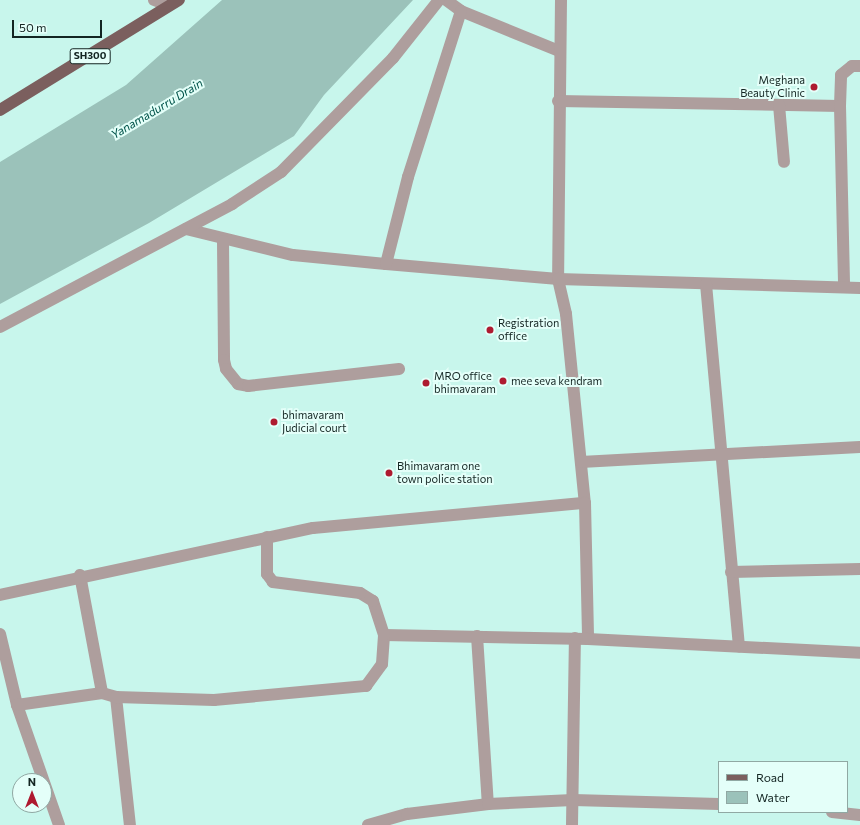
<!DOCTYPE html>
<html>
<head>
<meta charset="utf-8">
<style>
	body { margin:0 }
	#map { position:relative; width:860px; height:825px; overflow:hidden; background:#c8f6ec; font-family:Commissioner,sans-serif }
	div>[style] { position:absolute }
	.water>* { inset:0; background:#9bc2ba }
	.minor>* { height:12px; margin:-6px; padding:0 6px; transform-origin:6px; border-radius:6px; background:#ae9e9d }
	.major>* { height:12px; margin:-6px; padding:0 6px; transform-origin:6px; border-radius:6px; background:#7b5f5e }
	.dots>* { width:11px; height:11px; translate:-50% -50%; box-sizing:border-box; border:2px solid #e4fff9; border-radius:50% }
	span { translate:-50% -50%; white-space:nowrap; text-align:center; line-height:1.15; -webkit-text-stroke:4px #e4fff9; paint-order:stroke }
	.shield-label span { padding:1px 3px; background:#e4fff9; border:1px solid; border-radius:3px; -webkit-text-stroke-width:0 }
	.shield-label { font-size:10px; color:#132522; font-weight:700 }
	.poi-label { font-size:11px; color:#132522 }
	.right { translate:-100% -50%; text-align:right }
	.left { translate:0 -50%; text-align:left }
	.water-label { font-size:12px; color:#005349; font-style:italic }
	.legend { position:absolute; left:718px; top:761px; width:130px; height:52px; box-sizing:border-box; background:#e4fff9; border:1px solid #90a8a3; margin:0; padding:5px 7px; list-style:none; font-size:12px; color:#132522 }
	.legend li { display:flex; align-items:center; gap:8px; height:20px }
	.legend b { width:20px; border:1px solid #90a8a3 }
	.north { position:absolute; left:12px; top:773px; width:40px; height:40px; box-sizing:border-box; background:#e4fff9; border:1px solid #90a8a3; border-radius:50%; rotate:0deg; font-size:11px; font-weight:700; line-height:16px; text-align:center; color:#132522 }
	.north::after { content:''; display:block; margin:auto; width:14px; height:18px; background:#ae1a30; clip-path:polygon(50% 0,100% 100%,50% 72%,0 100%) }
	.scale { position:absolute; left:12px; top:20px; width:90px; height:18px; box-sizing:border-box; border:2px solid #132522; border-top:0; padding-left:5px; font-size:12px; line-height:14px; white-space:nowrap; color:#132522; -webkit-text-stroke:3px #e4fff9; paint-order:stroke }
</style>
</head>
<body>
<div id="map">
	<div class="water">
		<div style="clip-path:polygon(222px 0,413px 0,324px 95px,294px 136px,149px 223px,0 304px,0 162px,126px 85px)"></div>
	</div>
	<div class="minor">
		<div style="left:154px;top:0;width:14px;rotate:21deg"></div>
		<div style="left:446px;top:0;width:19px;rotate:36deg"></div>
		<div style="left:461px;top:11px;width:106px;rotate:22.2deg"></div>
		<div style="left:561px;top:0;width:279px;rotate:90.6deg"></div>
		<div style="left:558px;top:279px;width:36px;rotate:77deg"></div>
		<div style="left:566px;top:314px;width:190px;rotate:84.3deg"></div>
		<div style="left:558px;top:101px;width:282px;rotate:1deg"></div>
		<div style="left:840px;top:106px;width:31px;rotate:-88deg"></div>
		<div style="left:841px;top:75px;width:14px;rotate:-39deg"></div>
		<div style="left:852px;top:66px;width:8px"></div>
		<div style="left:779px;top:105px;width:57px;rotate:85deg"></div>
		<div style="left:840px;top:106px;width:181px;rotate:88.7deg"></div>
		<div style="left:186px;top:229px;width:110px;rotate:13.7deg"></div>
		<div style="left:293px;top:255px;width:93px;rotate:5.5deg"></div>
		<div style="left:386px;top:264px;width:173px;rotate:5deg"></div>
		<div style="left:558px;top:279px;width:302px;rotate:1.7deg"></div>
		<div style="left:223px;top:241px;width:119px;rotate:89.5deg"></div>
		<div style="left:224px;top:360px;width:9px;rotate:77deg"></div>
		<div style="left:226px;top:369px;width:19px;rotate:51deg"></div>
		<div style="left:238px;top:384px;width:10px;rotate:11deg"></div>
		<div style="left:248px;top:386px;width:152px;rotate:-6.4deg"></div>
		<div style="left:386px;top:264px;width:90px;rotate:-75.8deg"></div>
		<div style="left:408px;top:177px;width:174px;rotate:-72.3deg"></div>
		<div style="left:706px;top:284px;width:364px;rotate:84.8deg"></div>
		<div style="left:0;top:327px;width:263px;rotate:-27.9deg"></div>
		<div style="left:232px;top:204px;width:59px;rotate:-33.1deg"></div>
		<div style="left:281px;top:172px;width:160px;rotate:-45.5deg"></div>
		<div style="left:393px;top:58px;width:74px;rotate:-51.6deg"></div>
		<div style="left:581px;top:462px;width:279px;rotate:-3.1deg"></div>
		<div style="left:731px;top:572px;width:129px;rotate:-1.3deg"></div>
		<div style="left:80px;top:575px;width:120px;rotate:79.4deg"></div>
		<div style="left:0;top:595px;width:320px;rotate:-12.1deg"></div>
		<div style="left:313px;top:528px;width:273px;rotate:-5.3deg"></div>
		<div style="left:585px;top:503px;width:136px;rotate:88.7deg"></div>
		<div style="left:588px;top:639px;width:272px;rotate:2.9deg"></div>
		<div style="left:0;top:634px;width:73px;rotate:76.5deg"></div>
		<div style="left:17px;top:705px;width:127px;rotate:70.7deg"></div>
		<div style="left:384px;top:635px;width:204px;rotate:1.1deg"></div>
		<div style="left:477px;top:636px;width:168px;rotate:86.3deg"></div>
		<div style="left:116px;top:697px;width:129px;rotate:83.8deg"></div>
		<div style="left:17px;top:705px;width:86px;rotate:-8deg"></div>
		<div style="left:102px;top:693px;width:15px;rotate:16deg"></div>
		<div style="left:116px;top:697px;width:98px;rotate:1.8deg"></div>
		<div style="left:214px;top:700px;width:153px;rotate:-5.3deg"></div>
		<div style="left:366px;top:686px;width:27px;rotate:-54deg"></div>
		<div style="left:382px;top:664px;width:29px;rotate:-86deg"></div>
		<div style="left:384px;top:635px;width:36px;rotate:-108deg"></div>
		<div style="left:373px;top:601px;width:15px;rotate:-148deg"></div>
		<div style="left:360px;top:593px;width:88px;rotate:-172.8deg"></div>
		<div style="left:273px;top:582px;width:10px;rotate:-127deg"></div>
		<div style="left:267px;top:574px;width:37px;rotate:-90deg"></div>
		<div style="left:832px;top:812px;width:28px;rotate:6deg"></div>
		<div style="left:368px;top:825px;width:41px;rotate:-15.8deg"></div>
		<div style="left:407px;top:814px;width:82px;rotate:-7deg"></div>
		<div style="left:488px;top:804px;width:85px;rotate:-2.7deg"></div>
		<div style="left:573px;top:800px;width:146px;rotate:1.6deg"></div>
		<div style="left:572px;top:825px;width:187px;rotate:-89.1deg"></div>
	</div>
	<div class="major">
		<div style="left:0;top:110px;width:210px;rotate:-31.6deg"></div>
	</div>
	<div class="dots">
		<div style="left:814px;top:87px;background:#ae1a30"></div>
		<div style="left:490px;top:330px;background:#ae1a30"></div>
		<div style="left:503px;top:381px;background:#ae1a30"></div>
		<div style="left:426px;top:383px;background:#ae1a30"></div>
		<div style="left:274px;top:422px;background:#ae1a30"></div>
		<div style="left:389px;top:473px;background:#ae1a30"></div>
	</div>
	<div class="shield-label">
		<span style="left:90px;top:56px">SH300</span>
	</div>
	<div class="poi-label">
		<span class="right" style="left:805px;top:87px">Meghana<br>Beauty Clinic</span>
		<span class="left" style="left:498px;top:330px">Registration<br>office</span>
		<span class="left" style="left:434px;top:383px">MRO office<br>bhimavaram</span>
		<span class="left" style="left:511px;top:381px">mee seva kendram</span>
		<span class="left" style="left:282px;top:422px">bhimavaram<br>Judicial court</span>
		<span class="left" style="left:397px;top:473px">Bhimavaram one<br>town police station</span>
	</div>
	<div class="water-label">
		<span style="left:157px;top:109px;rotate:-31deg">Yanamadurru Drain</span>
	</div>
	<ul class="legend">
	<li><b style="height:5px;background:#7b5f5e"></b>Road</li>
	<li><b style="height:11px;background:#9bc2ba"></b>Water</li>
	</ul>
	<div class="north">N</div>
	<div class="scale">50 m</div>
</div>
</body>
</html>
